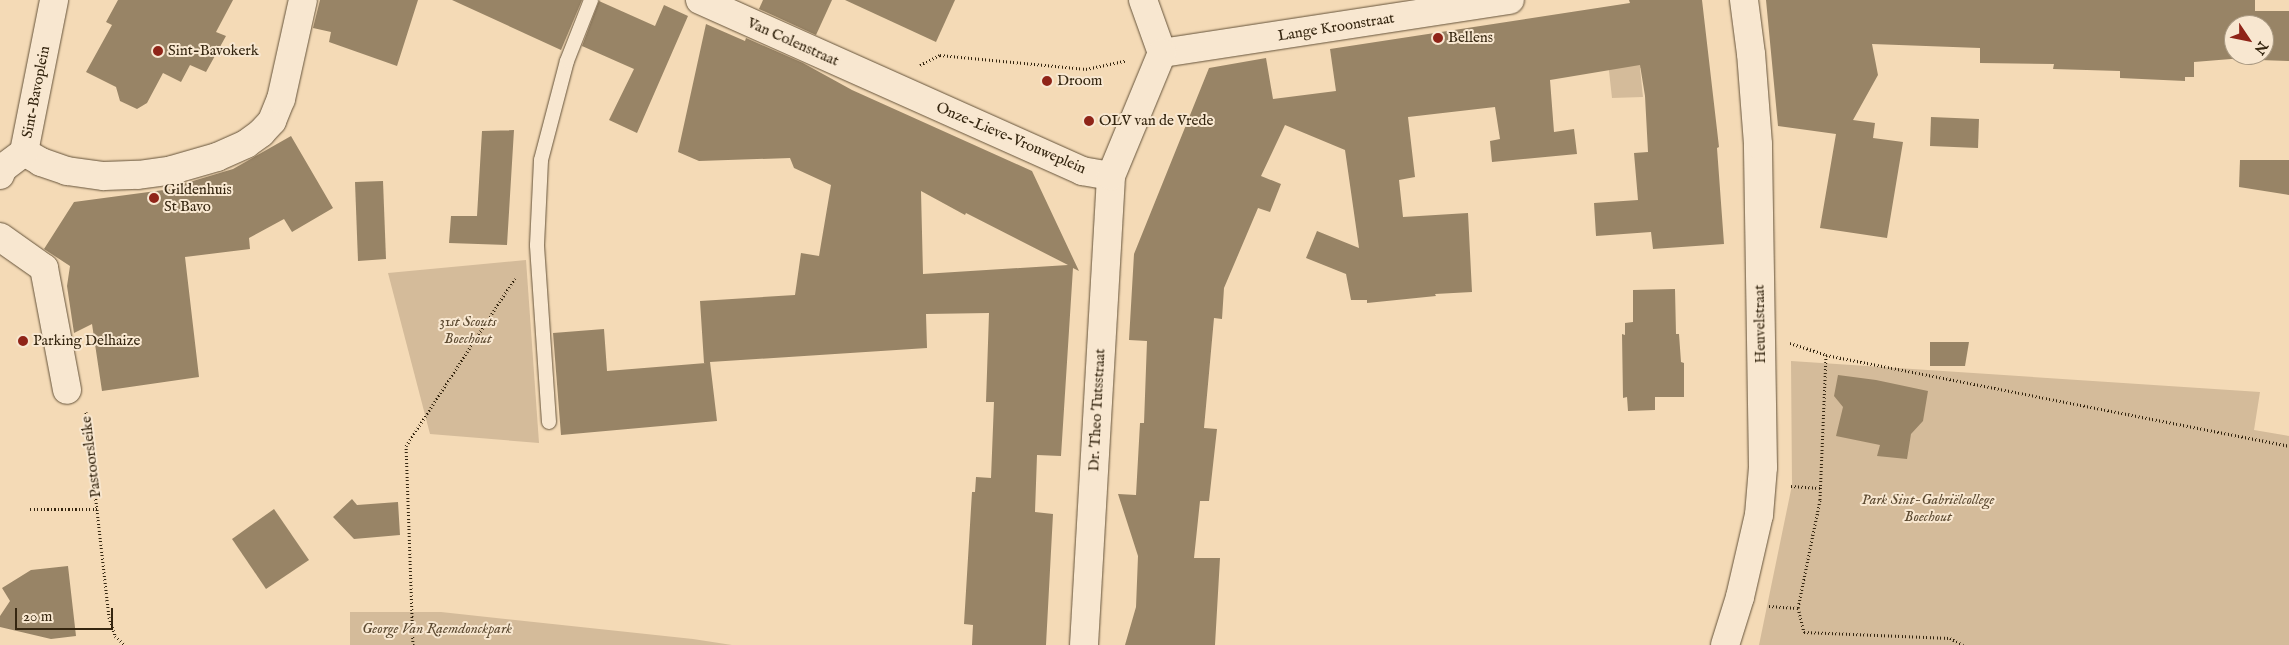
<!DOCTYPE html>
<html>
<head>
<meta charset="utf-8">
<style>
	body { margin:0 }
	#map { position:relative; width:2289px; height:645px; overflow:hidden; background:#f4dab6; font-family:"IM FELL English",serif }
	div>[style] { position:absolute }
	.green>* { inset:0; background:#d4bb9a }
	.building>* { inset:0; background:#988466 }
	.path>* { height:3px; margin-top:-1.5px; transform-origin:0; background:repeating-linear-gradient(90deg,#352610 0 1px,transparent 0 3.5px) }
	.roads { filter:drop-shadow(0 0 1px #65533a) drop-shadow(0 0 1px #65533a) }
	.service>* { height:14px; margin:-7px; padding:0 7px; transform-origin:7px; border-radius:7px; background:#f8e7d0 }
	.minor>* { height:28px; margin:-14px; padding:0 14px; transform-origin:14px; border-radius:14px; background:#f8e7d0 }
	.tertiary>* { height:28px; margin:-14px; padding:0 14px; transform-origin:14px; border-radius:14px; background:#f8e7d0 }
	.dots>* { width:14px; height:14px; translate:-50% -50%; box-sizing:border-box; border:2px solid #f8e7d0; border-radius:50% }
	span { translate:-50% -50%; white-space:nowrap; text-align:center; line-height:1.15; -webkit-text-stroke:4px #f8e7d0; paint-order:stroke }
	.street-label { font-size:15px; color:#352610 }
	.poi-label { font-size:15px; color:#352610 }
	.left { translate:0 -50%; text-align:left }
	.park-label { font-size:15px; color:#5d4b32; font-style:italic }
	.north { position:absolute; left:2224px; top:15px; width:50px; height:50px; box-sizing:border-box; background:#f8e7d0; border:1px solid #aa9a83; border-radius:50%; rotate:124deg; font-size:14px; font-weight:700; line-height:20px; text-align:center; color:#352610 }
	.north::after { content:''; display:block; margin:auto; width:18px; height:22px; background:#8f2418; clip-path:polygon(50% 0,100% 100%,50% 72%,0 100%) }
	.scale { position:absolute; left:15px; top:608px; width:98px; height:22px; box-sizing:border-box; border:2px solid #352610; border-top:0; padding-left:6px; font-size:15px; line-height:18px; white-space:nowrap; color:#352610; -webkit-text-stroke:4px #f8e7d0; paint-order:stroke }
</style>
</head>
<body>
<div id="map">
	<div class="green">
		<div style="clip-path:polygon(1626px 4px,1630px 28px,1665px 64px,1640px 68px,1643px 97px,1612px 98px,1602px 8px)"></div>
		<div style="clip-path:polygon(526px 260px,539px 443px,430px 434px,388px 273px)"></div>
		<div style="clip-path:polygon(1791px 361px,2260px 392px,2254px 430px,2289px 436px,2289px 645px,1759px 645px,1792px 485px)"></div>
		<div style="clip-path:polygon(350px 612px,441px 612px,693px 639px,732px 645px,350px 645px)"></div>
	</div>
	<div class="building">
		<div style="clip-path:polygon(118px 0,233px 0,216px 32px,226px 36px,206px 72px,190px 65px,181px 82px,163px 73px,147px 103px,137px 109px,120px 101px,116px 87px,86px 72px,112px 25px,106px 22px)"></div>
		<div style="clip-path:polygon(320px 0,418px 0,397px 66px,329px 42px,331px 32px,313px 28px)"></div>
		<div style="clip-path:polygon(452px 0,582px 0,561px 50px)"></div>
		<div style="clip-path:polygon(763px 0,832px 0,816px 35px,759px 9px)"></div>
		<div style="clip-path:polygon(845px 0,955px 0,936px 42px)"></div>
		<div style="clip-path:polygon(1629px 0,1702px 0,1719px 147px,1717px 148px,1724px 244px,1653px 249px,1651px 232px,1596px 236px,1594px 203px,1638px 200px,1634px 153px,1648px 152px,1645px 96px,1640px 65px,1550px 80px,1554px 132px,1574px 129px,1577px 154px,1492px 162px,1490px 141px,1500px 139px,1495px 107px,1408px 117px,1415px 177px,1399px 180px,1403px 217px,1468px 213px,1472px 292px,1435px 294px,1436px 296px,1367px 303px,1367px 300px,1351px 300px,1346px 274px,1306px 258px,1317px 231px,1359px 248px,1345px 150px,1285px 125px,1261px 176px,1281px 184px,1270px 212px,1258px 208px,1224px 288px,1222px 319px,1214px 318px,1204px 428px,1217px 429px,1209px 501px,1200px 501px,1194px 558px,1220px 558px,1215px 645px,1125px 645px,1136px 607px,1138px 556px,1118px 494px,1136px 495px,1140px 423px,1144px 423px,1147px 341px,1129px 340px,1134px 254px,1209px 68px,1266px 58px,1273px 99px,1336px 91px,1330px 49px,1630px 3px)"></div>
		<div style="clip-path:polygon(evenodd,1766px 0,2255px 0,2255px 11px,2289px 11px,2289px 61px,2231px 59px,2194px 62px,2194px 77px,2185px 77px,2185px 81px,2120px 78px,2120px 71px,2053px 69px,2054px 64px,1980px 63px,1980px 48px,1872px 44px,1878px 75px,1853px 120px,1875px 123px,1873px 138px,1903px 142px,1887px 238px,1820px 228px,1836px 134px,1778px 126px,1766px 0,2234px 25px,2264px 25px,2264px 55px,2234px 55px,2234px 25px)"></div>
		<div style="clip-path:polygon(599px 1px,655px 26px,664px 5px,688px 16px,637px 133px,609px 120px,634px 69px,582px 46px)"></div>
		<div style="clip-path:polygon(evenodd,706px 24px,745px 41px,746px 38px,803px 63px,852px 90px,1032px 171px,1079px 271px,1073px 268px,1061px 456px,1037px 455px,1035px 512px,1053px 514px,1046px 645px,972px 645px,973px 625px,964px 624px,972px 492px,975px 492px,976px 477px,991px 478px,994px 402px,986px 402px,989px 313px,926px 314px,927px 348px,710px 362px,717px 421px,561px 435px,553px 333px,604px 329px,607px 371px,706px 363px,704px 363px,700px 301px,795px 295px,801px 253px,819px 256px,831px 185px,794px 168px,790px 158px,699px 161px,678px 152px,706px 24px,921px 191px,965px 215px,966px 213px,1068px 265px,923px 274px,921px 191px)"></div>
		<div style="clip-path:polygon(1931px 117px,1979px 119px,1978px 148px,1930px 146px)"></div>
		<div style="clip-path:polygon(514px 130px,507px 245px,449px 243px,451px 216px,477px 216px,482px 131px)"></div>
		<div style="clip-path:polygon(291px 136px,333px 208px,292px 232px,284px 219px,249px 238px,250px 249px,185px 257px,199px 377px,102px 391px,92px 324px,74px 333px,67px 286px,70px 266px,44px 249px,74px 202px,171px 189px,173px 187px,233px 169px)"></div>
		<div style="clip-path:polygon(2240px 160px,2289px 160px,2289px 195px,2239px 187px)"></div>
		<div style="clip-path:polygon(383px 181px,386px 259px,358px 261px,355px 182px)"></div>
		<div style="clip-path:polygon(1675px 289px,1676px 334px,1679px 334px,1681px 362px,1684px 363px,1684px 397px,1655px 397px,1655px 410px,1628px 411px,1627px 397px,1623px 398px,1622px 334px,1625px 335px,1625px 323px,1633px 322px,1633px 290px)"></div>
		<div style="clip-path:polygon(1930px 342px,1969px 342px,1965px 366px,1930px 366px)"></div>
		<div style="clip-path:polygon(1838px 375px,1876px 380px,1928px 391px,1923px 421px,1911px 434px,1907px 459px,1877px 456px,1880px 445px,1836px 436px,1843px 407px,1834px 396px)"></div>
		<div style="clip-path:polygon(352px 499px,357px 505px,398px 502px,400px 535px,354px 539px,333px 517px)"></div>
		<div style="clip-path:polygon(274px 509px,309px 560px,266px 589px,232px 539px)"></div>
		<div style="clip-path:polygon(68px 566px,76px 636px,51px 639px,0 627px,0 616px,10px 601px,2px 588px,31px 570px)"></div>
	</div>
	<div class="path">
		<div style="left:920px;top:65px;width:22px;rotate:-27deg"></div>
		<div style="left:940px;top:55px;width:147px;rotate:5.5deg"></div>
		<div style="left:1086px;top:69px;width:40px;rotate:-12deg"></div>
		<div style="left:1790px;top:343px;width:38px;rotate:18deg"></div>
		<div style="left:1826px;top:355px;width:472px;rotate:11.1deg"></div>
		<div style="left:1826px;top:355px;width:145px;rotate:92.4deg"></div>
		<div style="left:1820px;top:500px;width:110px;rotate:101.5deg"></div>
		<div style="left:1798px;top:608px;width:25px;rotate:76deg"></div>
		<div style="left:1804px;top:632px;width:146px;rotate:2.4deg"></div>
		<div style="left:1950px;top:638px;width:15px;rotate:28deg"></div>
		<div style="left:86px;top:412px;width:206px;rotate:83.6deg"></div>
		<div style="left:109px;top:617px;width:20px;rotate:72deg"></div>
		<div style="left:115px;top:636px;width:13px;rotate:42deg"></div>
		<div style="left:1791px;top:486px;width:29px;rotate:4deg"></div>
		<div style="left:30px;top:509px;width:67px"></div>
		<div style="left:1769px;top:606px;width:29px;rotate:4deg"></div>
		<div style="left:413px;top:645px;width:199px;rotate:-92deg"></div>
		<div style="left:406px;top:446px;width:200px;rotate:-57deg"></div>
	</div>
	<div class="roads">
		<div class="service">
			<div style="left:549px;top:422px;width:177px;rotate:-93.9deg"></div>
			<div style="left:537px;top:245px;width:85px;rotate:-87.3deg"></div>
			<div style="left:541px;top:160px;width:102px;rotate:-75.3deg"></div>
			<div style="left:567px;top:61px;width:66px;rotate:-68.5deg"></div>
		</div>
		<div class="minor">
			<div style="left:700px;top:0;width:419px;rotate:24.1deg"></div>
			<div style="left:1082px;top:171px;width:29px;rotate:10deg"></div>
			<div style="left:1143px;top:0;width:56px;rotate:70.3deg"></div>
			<div style="left:1162px;top:53px;width:352px;rotate:-8.7deg"></div>
			<div style="left:24px;top:152px;width:20px;rotate:30deg"></div>
			<div style="left:41px;top:162px;width:28px;rotate:19deg"></div>
			<div style="left:67px;top:171px;width:37px;rotate:8deg"></div>
			<div style="left:104px;top:176px;width:34px;rotate:-2deg"></div>
			<div style="left:138px;top:175px;width:34px;rotate:-8deg"></div>
			<div style="left:172px;top:170px;width:47px;rotate:-16.1deg"></div>
			<div style="left:217px;top:157px;width:32px;rotate:-24deg"></div>
			<div style="left:246px;top:144px;width:19px;rotate:-36deg"></div>
			<div style="left:261px;top:133px;width:16px;rotate:-47deg"></div>
			<div style="left:272px;top:121px;width:24px;rotate:-68deg"></div>
			<div style="left:281px;top:99px;width:101px;rotate:-77.5deg"></div>
			<div style="left:0;top:237px;width:54px;rotate:35.2deg"></div>
			<div style="left:44px;top:268px;width:124px;rotate:79.3deg"></div>
			<div style="left:1084px;top:645px;width:470px;rotate:-86.7deg"></div>
			<div style="left:1111px;top:176px;width:133px;rotate:-67.5deg"></div>
			<div style="left:1725px;top:645px;width:50px;rotate:-72.6deg"></div>
			<div style="left:1740px;top:597px;width:84px;rotate:-77deg"></div>
			<div style="left:1759px;top:515px;width:48px;rotate:-85.2deg"></div>
			<div style="left:1763px;top:467px;width:323px;rotate:-90.9deg"></div>
			<div style="left:1758px;top:144px;width:90px;rotate:-94.4deg"></div>
			<div style="left:1751px;top:54px;width:54px;rotate:-97.4deg"></div>
		</div>
		<div class="tertiary">
			<div style="left:0;top:175px;width:8px;rotate:-67deg"></div>
			<div style="left:3px;top:168px;width:26px;rotate:-37deg"></div>
			<div style="left:24px;top:152px;width:155px;rotate:-78.8deg"></div>
		</div>
	</div>
	<div class="dots">
		<div style="left:1438px;top:38px;background:#8f2418"></div>
		<div style="left:158px;top:51px;background:#8f2418"></div>
		<div style="left:1047px;top:81px;background:#8f2418"></div>
		<div style="left:1089px;top:121px;background:#8f2418"></div>
		<div style="left:154px;top:198px;background:#8f2418"></div>
		<div style="left:23px;top:341px;background:#8f2418"></div>
	</div>
	<div class="street-label">
		<span style="left:1336px;top:27px;rotate:-9deg">Lange Kroonstraat</span>
		<span style="left:793px;top:42px;rotate:24deg">Van Colenstraat</span>
		<span style="left:36px;top:92px;rotate:-79deg">Sint-Bavoplein</span>
		<span style="left:1011px;top:138px;rotate:23deg">Onze-Lieve-Vrouweplein</span>
		<span style="left:1760px;top:324px;rotate:-91deg">Heuvelstraat</span>
		<span style="left:1097px;top:410px;rotate:-87deg">Dr. Theo Tutsstraat</span>
		<span style="left:91px;top:457px;rotate:-97deg">Pastoorsleike</span>
	</div>
	<div class="poi-label">
		<span class="left" style="left:1448px;top:38px">Bellens</span>
		<span class="left" style="left:168px;top:51px">Sint-Bavokerk</span>
		<span class="left" style="left:1057px;top:81px">Droom</span>
		<span class="left" style="left:1099px;top:121px">OLV van de Vrede</span>
		<span class="left" style="left:164px;top:198px">Gildenhuis<br>St Bavo</span>
		<span class="left" style="left:33px;top:341px">Parking Delhaize</span>
	</div>
	<div class="park-label">
		<span style="left:468px;top:330px">31st Scouts<br>Boechout</span>
		<span style="left:1928px;top:508px">Park Sint-Gabriëlcollege<br>Boechout</span>
		<span style="left:437px;top:629px">George Van Raemdonckpark</span>
	</div>
	<div class="north">N</div>
	<div class="scale">20 m</div>
</div>
</body>
</html>
